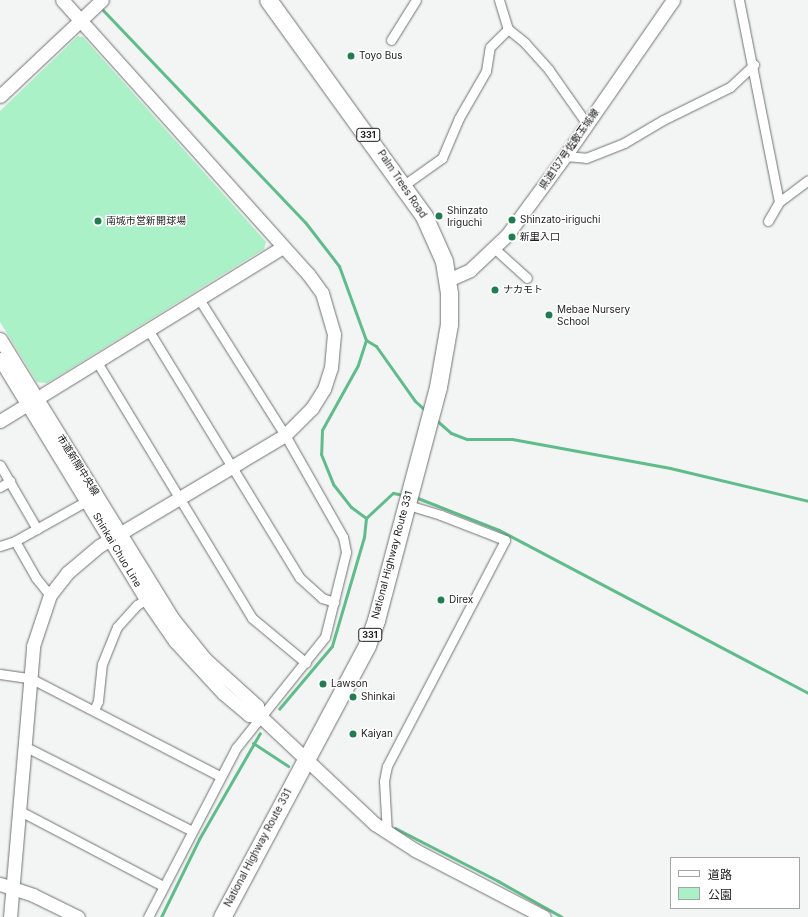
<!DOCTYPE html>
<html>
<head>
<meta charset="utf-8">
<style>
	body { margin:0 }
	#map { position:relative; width:808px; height:917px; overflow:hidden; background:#f2f5f3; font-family:Inter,"Noto Sans JP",sans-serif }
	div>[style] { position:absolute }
	.green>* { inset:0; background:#aaf1c7 }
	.stream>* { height:3px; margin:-1.5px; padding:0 1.5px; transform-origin:1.5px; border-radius:1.5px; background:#60bc8b }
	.roads { filter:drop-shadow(0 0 1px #707371) drop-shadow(0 0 1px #707371) }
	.street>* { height:9px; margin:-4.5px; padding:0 4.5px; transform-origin:4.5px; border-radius:4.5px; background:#fff }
	.secondary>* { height:13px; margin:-6.5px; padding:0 6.5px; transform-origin:6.5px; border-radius:6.5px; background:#fff }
	.highway>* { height:17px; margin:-8.5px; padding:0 8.5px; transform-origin:8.5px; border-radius:8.5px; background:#fff }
	.dots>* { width:11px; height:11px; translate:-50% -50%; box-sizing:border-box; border:2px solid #fff; border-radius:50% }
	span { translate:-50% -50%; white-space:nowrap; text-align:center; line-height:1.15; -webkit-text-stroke:3px #fff; paint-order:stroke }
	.shield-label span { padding:1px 3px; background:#fff; border:1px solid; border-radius:3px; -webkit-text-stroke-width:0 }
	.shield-label { font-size:9px; color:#1c1d1c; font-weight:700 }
	.poi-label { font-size:10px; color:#1c1d1c }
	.left { translate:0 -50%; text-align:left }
	.street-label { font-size:10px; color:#1c1d1c }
	.legend { position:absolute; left:670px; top:857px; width:130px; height:52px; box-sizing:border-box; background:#fff; border:1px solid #a4a5a4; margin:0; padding:5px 7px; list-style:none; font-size:12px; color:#1c1d1c }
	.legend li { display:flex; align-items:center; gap:8px; height:20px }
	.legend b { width:20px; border:1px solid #a4a5a4 }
</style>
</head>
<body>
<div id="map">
	<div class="green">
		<div style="clip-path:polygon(78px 36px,83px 37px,266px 242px,264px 249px,47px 383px,37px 382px,0 322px,0 111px)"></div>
	</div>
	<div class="stream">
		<div style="left:100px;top:7px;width:297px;rotate:46.4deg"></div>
		<div style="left:305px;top:222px;width:56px;rotate:52.3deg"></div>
		<div style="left:339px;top:266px;width:79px;rotate:70deg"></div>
		<div style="left:366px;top:340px;width:26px;rotate:108deg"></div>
		<div style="left:358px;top:365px;width:74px;rotate:119deg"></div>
		<div style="left:322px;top:430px;width:24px;rotate:92deg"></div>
		<div style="left:321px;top:454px;width:32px;rotate:68deg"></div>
		<div style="left:333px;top:484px;width:29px;rotate:52deg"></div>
		<div style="left:351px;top:507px;width:19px;rotate:36deg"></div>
		<div style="left:366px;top:518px;width:19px;rotate:96deg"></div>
		<div style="left:364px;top:537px;width:114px;rotate:106.4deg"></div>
		<div style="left:332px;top:646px;width:82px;rotate:130.1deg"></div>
		<div style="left:366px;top:340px;width:12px;rotate:31deg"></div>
		<div style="left:376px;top:346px;width:67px;rotate:54.7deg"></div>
		<div style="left:415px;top:401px;width:15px;rotate:42deg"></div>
		<div style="left:435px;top:419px;width:21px;rotate:41deg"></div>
		<div style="left:451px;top:433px;width:17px;rotate:21deg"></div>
		<div style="left:467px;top:439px;width:45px"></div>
		<div style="left:512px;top:439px;width:161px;rotate:10.4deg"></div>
		<div style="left:670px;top:468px;width:142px;rotate:13.4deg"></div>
		<div style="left:415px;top:497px;width:90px;rotate:21.4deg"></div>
		<div style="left:499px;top:530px;width:349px;rotate:27.8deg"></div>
		<div style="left:366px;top:518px;width:37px;rotate:-43deg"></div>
		<div style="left:393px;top:493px;width:11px;rotate:10deg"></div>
		<div style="left:253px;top:743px;width:42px;rotate:33.3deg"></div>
		<div style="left:395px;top:828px;width:116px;rotate:27.2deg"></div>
		<div style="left:498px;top:881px;width:73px;rotate:29.4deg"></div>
		<div style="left:161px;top:917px;width:87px;rotate:-64deg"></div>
		<div style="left:199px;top:839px;width:122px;rotate:-60.1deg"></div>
	</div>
	<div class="roads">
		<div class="street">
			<div style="left:499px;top:0;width:30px;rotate:73deg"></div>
			<div style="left:508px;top:29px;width:22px;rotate:39deg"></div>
			<div style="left:525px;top:43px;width:36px;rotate:48deg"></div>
			<div style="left:549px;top:70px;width:66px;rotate:54.9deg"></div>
			<div style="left:739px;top:0;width:206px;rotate:78.8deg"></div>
			<div style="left:391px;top:40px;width:47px;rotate:-58deg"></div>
			<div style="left:565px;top:156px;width:21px;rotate:5deg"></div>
			<div style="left:586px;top:158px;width:41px;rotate:-21.5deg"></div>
			<div style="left:624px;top:143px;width:45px;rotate:-30.5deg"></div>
			<div style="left:663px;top:120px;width:75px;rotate:-26.2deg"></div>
			<div style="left:730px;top:87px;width:33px;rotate:-43deg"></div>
			<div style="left:404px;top:185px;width:47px;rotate:-35.4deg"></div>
			<div style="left:442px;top:158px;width:43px;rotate:-67deg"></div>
			<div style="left:459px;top:118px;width:54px;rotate:-60.1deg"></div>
			<div style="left:486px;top:71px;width:24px;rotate:-81deg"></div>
			<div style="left:490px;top:47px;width:25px;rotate:-45deg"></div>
			<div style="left:768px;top:221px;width:22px;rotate:-60deg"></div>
			<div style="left:779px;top:202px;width:36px;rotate:-37deg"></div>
			<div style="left:495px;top:249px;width:43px;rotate:42.2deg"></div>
			<div style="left:149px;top:331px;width:289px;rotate:58.6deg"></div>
			<div style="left:300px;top:578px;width:30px;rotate:42deg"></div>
			<div style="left:322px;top:598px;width:13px;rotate:18deg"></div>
			<div style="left:97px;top:362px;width:299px;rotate:58.8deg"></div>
			<div style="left:252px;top:618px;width:70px;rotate:39.8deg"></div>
			<div style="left:0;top:465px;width:74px;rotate:60deg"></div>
			<div style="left:0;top:487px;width:12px;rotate:-31deg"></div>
			<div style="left:15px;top:541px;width:43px;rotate:60.4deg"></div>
			<div style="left:36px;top:578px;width:22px;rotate:51deg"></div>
			<div style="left:0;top:546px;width:16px;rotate:-18deg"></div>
			<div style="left:15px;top:541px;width:86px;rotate:-29.2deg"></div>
			<div style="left:0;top:674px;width:30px;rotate:8deg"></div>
			<div style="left:30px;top:678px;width:214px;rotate:27.3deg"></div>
			<div style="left:94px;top:710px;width:10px;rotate:-66deg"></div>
			<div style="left:98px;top:701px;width:37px;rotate:-84deg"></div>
			<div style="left:102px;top:664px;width:40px;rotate:-68deg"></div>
			<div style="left:117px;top:627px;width:30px;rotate:-48deg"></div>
			<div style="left:137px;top:605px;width:17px;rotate:-33deg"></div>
			<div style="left:24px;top:746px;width:188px;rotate:26.8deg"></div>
			<div style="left:20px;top:811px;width:161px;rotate:27.7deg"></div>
			<div style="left:387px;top:833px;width:52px;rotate:-93.3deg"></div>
			<div style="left:384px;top:781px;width:15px;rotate:-79deg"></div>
			<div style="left:387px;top:766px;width:255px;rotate:-62.4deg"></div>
			<div style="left:505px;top:540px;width:69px;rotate:-158.7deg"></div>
			<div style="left:441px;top:515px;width:37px;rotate:-163deg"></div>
			<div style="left:148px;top:917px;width:191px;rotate:-62.5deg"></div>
			<div style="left:236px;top:748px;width:142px;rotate:-51.3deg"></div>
			<div style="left:325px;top:637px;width:88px;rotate:-76.1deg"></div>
			<div style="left:346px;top:552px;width:15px;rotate:-101deg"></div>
			<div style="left:343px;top:537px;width:117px;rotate:-119.6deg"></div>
			<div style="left:285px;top:435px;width:161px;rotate:-122.3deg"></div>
		</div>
		<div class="secondary">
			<div style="left:0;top:96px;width:140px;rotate:-43.3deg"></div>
			<div style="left:448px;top:280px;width:24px;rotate:-24deg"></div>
			<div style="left:470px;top:270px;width:51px;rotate:-43.4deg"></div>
			<div style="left:507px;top:235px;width:98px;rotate:-53.7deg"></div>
			<div style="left:565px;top:156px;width:190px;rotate:-55.3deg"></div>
			<div style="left:0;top:339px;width:329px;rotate:58.3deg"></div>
			<div style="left:173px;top:619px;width:51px;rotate:51.3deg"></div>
			<div style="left:205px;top:659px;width:70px;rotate:42.1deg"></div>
			<div style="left:257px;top:706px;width:10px;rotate:73deg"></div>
			<div style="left:260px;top:716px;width:158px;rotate:43.2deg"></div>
			<div style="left:375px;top:824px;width:48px;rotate:33deg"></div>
			<div style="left:415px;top:850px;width:145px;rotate:27.4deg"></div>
			<div style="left:0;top:359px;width:281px;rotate:58.7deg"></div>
			<div style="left:146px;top:599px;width:51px;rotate:55.4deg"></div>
			<div style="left:175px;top:641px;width:71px;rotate:47.3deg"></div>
			<div style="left:223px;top:693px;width:34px;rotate:40deg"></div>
			<div style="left:249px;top:715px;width:11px;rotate:5deg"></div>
			<div style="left:0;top:421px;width:332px;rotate:-31.6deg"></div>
			<div style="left:0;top:884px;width:35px;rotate:18deg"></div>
			<div style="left:33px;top:895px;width:50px;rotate:26.1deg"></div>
			<div style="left:10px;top:917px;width:272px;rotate:-85.1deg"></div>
			<div style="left:33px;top:646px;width:54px;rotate:-71.6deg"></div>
			<div style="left:50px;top:595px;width:28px;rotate:-52deg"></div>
			<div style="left:67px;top:573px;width:42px;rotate:-40.2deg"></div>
			<div style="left:99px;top:546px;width:217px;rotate:-30.8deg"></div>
			<div style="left:285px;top:435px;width:38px;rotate:-45deg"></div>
			<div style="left:312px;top:408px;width:22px;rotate:-58deg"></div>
			<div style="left:324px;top:389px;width:22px;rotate:-72deg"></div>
			<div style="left:331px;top:368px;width:34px;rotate:-85deg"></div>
			<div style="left:334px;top:334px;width:43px;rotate:-106.3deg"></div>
			<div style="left:322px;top:293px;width:24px;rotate:-126deg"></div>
			<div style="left:308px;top:274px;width:368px;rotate:-131.9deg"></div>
		</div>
		<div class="highway">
			<div style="left:222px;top:917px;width:308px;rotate:-61.9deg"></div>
			<div style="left:367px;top:645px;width:27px;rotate:-70deg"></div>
			<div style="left:376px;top:620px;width:241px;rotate:-75.1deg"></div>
			<div style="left:438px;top:387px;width:64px;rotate:-80.1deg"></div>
			<div style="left:449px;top:324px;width:31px;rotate:-90deg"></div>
			<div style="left:449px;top:293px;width:32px;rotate:-99deg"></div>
			<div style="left:444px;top:261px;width:49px;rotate:-114deg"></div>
			<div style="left:424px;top:216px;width:266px;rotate:-125.8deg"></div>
		</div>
	</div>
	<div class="dots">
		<div style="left:351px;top:56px;background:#217c51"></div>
		<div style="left:439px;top:216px;background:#217c51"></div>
		<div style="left:512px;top:220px;background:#217c51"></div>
		<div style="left:98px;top:221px;background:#217c51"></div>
		<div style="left:512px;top:237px;background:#217c51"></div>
		<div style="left:495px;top:290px;background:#217c51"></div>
		<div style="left:549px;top:315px;background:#217c51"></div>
		<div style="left:441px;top:600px;background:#217c51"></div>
		<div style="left:323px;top:684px;background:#217c51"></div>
		<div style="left:353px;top:697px;background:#217c51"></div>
		<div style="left:353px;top:734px;background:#217c51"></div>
	</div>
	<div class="shield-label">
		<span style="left:368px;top:135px">331</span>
		<span style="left:370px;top:635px">331</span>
	</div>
	<div class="poi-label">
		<span class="left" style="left:359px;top:56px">Toyo Bus</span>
		<span class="left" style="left:447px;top:216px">Shinzato<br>Iriguchi</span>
		<span class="left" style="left:520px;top:220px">Shinzato-iriguchi</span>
		<span class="left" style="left:106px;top:221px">南城市営新開球場</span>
		<span class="left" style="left:520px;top:237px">新里入口</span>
		<span class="left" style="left:503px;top:290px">ナカモト</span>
		<span class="left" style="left:557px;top:315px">Mebae Nursery<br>School</span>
		<span class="left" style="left:449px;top:600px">Direx</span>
		<span class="left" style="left:331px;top:684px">Lawson</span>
		<span class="left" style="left:361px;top:697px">Shinkai</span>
		<span class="left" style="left:361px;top:734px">Kaiyan</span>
	</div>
	<div class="street-label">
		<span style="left:569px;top:149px;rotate:-55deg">県道137号佐敷玉城線</span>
		<span style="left:402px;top:184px;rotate:56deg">Palm Trees Road</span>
		<span style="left:78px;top:465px;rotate:58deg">市道新開中央線</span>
		<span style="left:117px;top:550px;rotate:59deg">Shinkai Chuo Line</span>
		<span style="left:392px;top:555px;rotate:-75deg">National Highway Route 331</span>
		<span style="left:258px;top:848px;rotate:-62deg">National Highway Route 331</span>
	</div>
	<ul class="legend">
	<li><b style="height:5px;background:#fff"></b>道路</li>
	<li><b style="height:11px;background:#aaf1c7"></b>公園</li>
	</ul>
</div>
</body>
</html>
